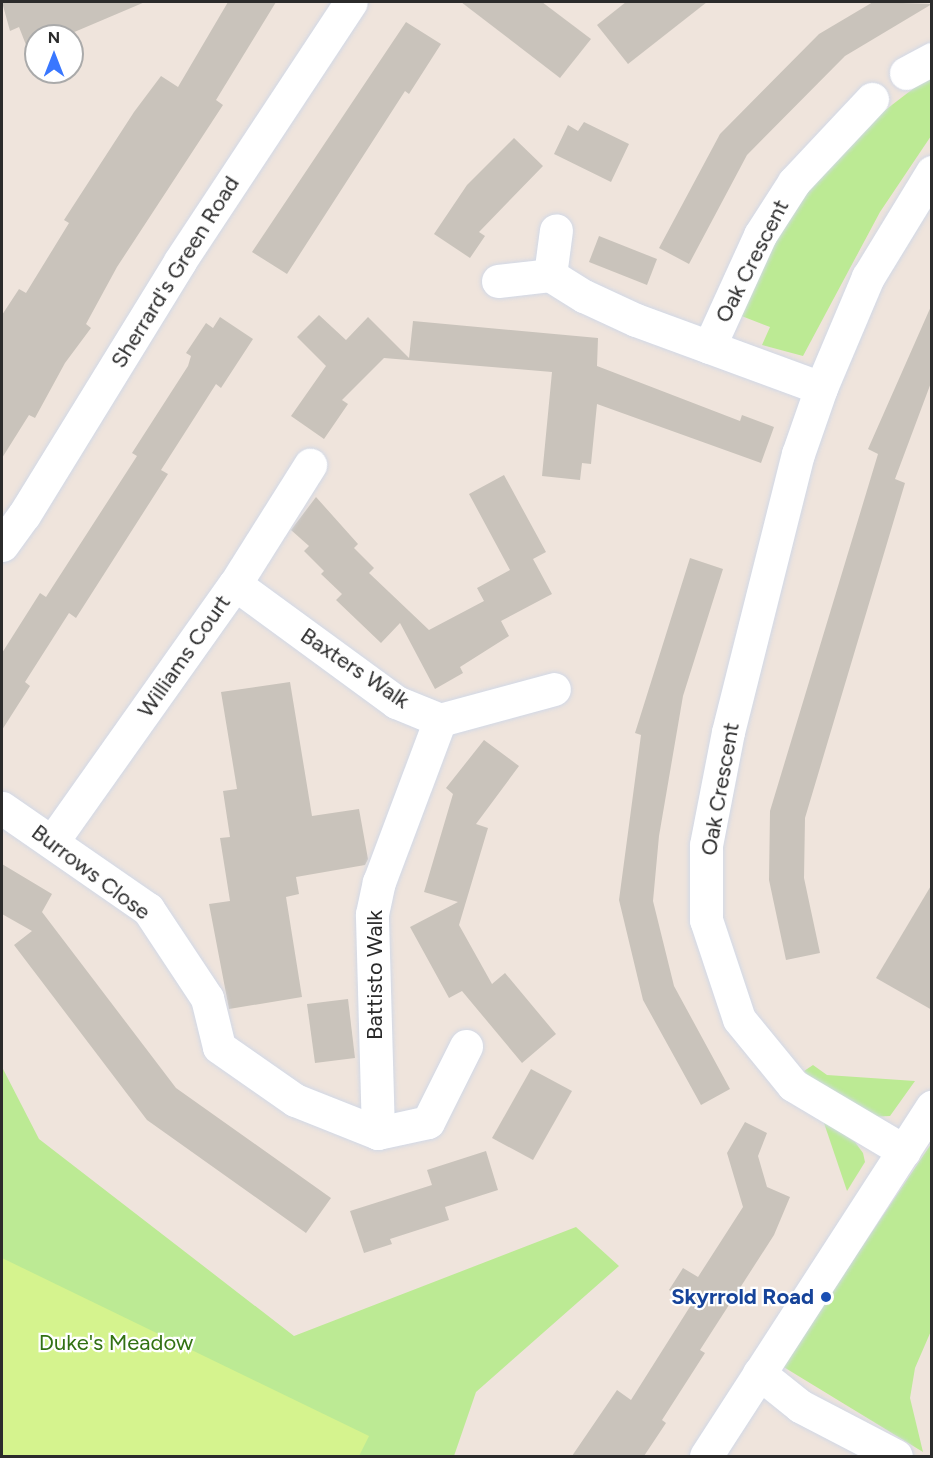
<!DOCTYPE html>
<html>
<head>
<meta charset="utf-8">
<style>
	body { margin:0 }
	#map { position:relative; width:933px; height:1458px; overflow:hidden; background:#efe4dc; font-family:Figtree,sans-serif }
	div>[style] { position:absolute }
	.green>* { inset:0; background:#bcea94 }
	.pitch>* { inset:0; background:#d5f38e }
	.building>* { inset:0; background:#c9c3bb }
	.roads { filter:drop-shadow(0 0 2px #d1d8e6) drop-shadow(0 0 2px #d1d8e6) }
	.minor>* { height:33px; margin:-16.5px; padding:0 16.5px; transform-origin:16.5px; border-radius:16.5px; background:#fff }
	.dots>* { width:16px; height:16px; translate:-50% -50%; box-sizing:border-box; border:3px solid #fff; border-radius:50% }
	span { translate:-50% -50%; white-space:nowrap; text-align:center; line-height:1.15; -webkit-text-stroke:4.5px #fff; paint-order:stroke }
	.street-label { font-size:22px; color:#2b2b2b }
	.transit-label { font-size:22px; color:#164399; font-weight:700 }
	.right { translate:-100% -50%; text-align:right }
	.park-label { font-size:22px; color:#327113 }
	.frame { position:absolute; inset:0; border:3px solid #2b2b2b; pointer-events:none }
	.north { position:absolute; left:24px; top:24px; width:60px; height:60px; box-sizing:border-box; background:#fff; border:2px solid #aaa; border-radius:50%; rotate:0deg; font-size:16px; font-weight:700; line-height:24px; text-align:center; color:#2b2b2b }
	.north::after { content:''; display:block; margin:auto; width:21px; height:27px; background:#3977ff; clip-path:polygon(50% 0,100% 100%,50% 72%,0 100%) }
</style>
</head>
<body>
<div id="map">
	<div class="green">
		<div style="clip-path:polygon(931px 75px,931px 136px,880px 212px,803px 356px,762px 345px,770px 327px,739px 315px,781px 221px,845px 141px)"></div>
		<div style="clip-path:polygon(813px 1065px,827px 1075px,915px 1081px,890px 1116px,870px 1117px,824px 1092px,804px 1071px)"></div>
		<div style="clip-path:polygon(2px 1067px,39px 1139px,294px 1336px,576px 1227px,619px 1266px,476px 1392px,454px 1456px,2px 1456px)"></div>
		<div style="clip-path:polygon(823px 1120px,855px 1142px,863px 1153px,865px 1162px,847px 1191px)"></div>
		<div style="clip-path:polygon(931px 1144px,931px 1331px,915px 1368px,910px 1398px,923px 1452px,782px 1366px)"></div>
	</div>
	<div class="pitch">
		<div style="clip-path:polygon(2px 1258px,369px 1436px,359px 1456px,2px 1456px)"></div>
	</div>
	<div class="building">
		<div style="clip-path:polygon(2px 2px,145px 2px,72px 33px,36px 36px,36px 47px,28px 50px,19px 27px,10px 31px)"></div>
		<div style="clip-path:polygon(228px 2px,276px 2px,216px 100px,223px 105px,117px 267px,86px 324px,91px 328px,65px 363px,35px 418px,29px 415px,2px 458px,2px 315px,19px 289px,26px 293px,69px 223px,64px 220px,134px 112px,161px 76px,178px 87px)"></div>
		<div style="clip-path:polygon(461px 2px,542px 2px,591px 39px,560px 78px)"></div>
		<div style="clip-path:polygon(626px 2px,707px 2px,628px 64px,597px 25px)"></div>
		<div style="clip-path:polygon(873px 2px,932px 4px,845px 56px,747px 155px,689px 264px,659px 248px,720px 134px,819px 34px)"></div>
		<div style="clip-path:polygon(406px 22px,441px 44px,409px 94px,405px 91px,287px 274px,252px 252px)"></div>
		<div style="clip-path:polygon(584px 122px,629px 144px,611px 182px,554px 154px,568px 125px,578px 131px)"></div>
		<div style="clip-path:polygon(514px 138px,543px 166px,479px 232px,485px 236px,470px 258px,434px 234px,467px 185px)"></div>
		<div style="clip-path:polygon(599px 236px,657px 259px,647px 285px,589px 262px)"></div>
		<div style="clip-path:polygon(932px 304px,932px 380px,895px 479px,905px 483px,805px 818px,804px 878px,820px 953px,786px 960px,769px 880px,770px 811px,878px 454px,868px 449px)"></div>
		<div style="clip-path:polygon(319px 315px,346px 340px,368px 317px,409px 358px,413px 321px,598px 338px,597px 366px,740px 421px,742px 415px,774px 427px,761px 463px,597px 404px,591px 464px,582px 463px,580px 480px,542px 476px,552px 372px,384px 358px,342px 400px,348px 404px,324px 439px,291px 416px,326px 366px,297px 337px)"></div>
		<div style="clip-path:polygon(220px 317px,253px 339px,221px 388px,216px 384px,161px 470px,168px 474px,76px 618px,69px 613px,25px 682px,30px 686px,2px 730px,2px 653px,40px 593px,46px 597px,137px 456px,132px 453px,188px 366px,191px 356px,186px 353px,206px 323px,213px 328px)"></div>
		<div style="clip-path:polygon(504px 475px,546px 552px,533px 559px,552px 594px,501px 621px,509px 636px,460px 667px,463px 673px,435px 689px,400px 623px,381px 643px,336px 600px,342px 594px,321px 574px,324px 571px,304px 551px,309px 546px,291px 530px,316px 497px,358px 544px,354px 548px,374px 568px,369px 573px,429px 630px,484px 601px,477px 588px,510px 570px,469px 494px)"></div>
		<div style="clip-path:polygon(690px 558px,723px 569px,683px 696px,659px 836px,653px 901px,674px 986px,730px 1089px,701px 1105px,643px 1000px,619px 900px,641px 735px,635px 733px)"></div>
		<div style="clip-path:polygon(290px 682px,312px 816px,359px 809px,368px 859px,365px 865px,296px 877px,299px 894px,286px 897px,302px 997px,229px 1009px,209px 904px,230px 901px,220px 838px,230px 837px,223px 791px,237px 789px,221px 692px)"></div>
		<div style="clip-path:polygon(484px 740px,519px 766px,476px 824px,488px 828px,459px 925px,492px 984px,505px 973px,556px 1034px,522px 1063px,462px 991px,449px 998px,410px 927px,458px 902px,424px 892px,453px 794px,446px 788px)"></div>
		<div style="clip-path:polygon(2px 864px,52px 894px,42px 912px,176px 1088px,331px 1198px,306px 1233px,147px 1120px,14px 945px,32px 931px,2px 914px)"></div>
		<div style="clip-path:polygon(932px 884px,932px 1010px,876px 978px)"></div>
		<div style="clip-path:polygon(348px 999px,355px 1058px,315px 1063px,307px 1004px)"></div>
		<div style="clip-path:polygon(531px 1069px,572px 1091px,533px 1160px,492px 1138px)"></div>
		<div style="clip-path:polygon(745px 1122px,767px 1133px,758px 1156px,767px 1187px,790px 1197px,774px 1235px,700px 1350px,705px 1353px,662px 1420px,666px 1423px,644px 1456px,572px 1456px,617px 1390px,631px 1400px,691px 1305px,669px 1290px,683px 1268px,698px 1277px,743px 1207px,727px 1153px)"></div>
		<div style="clip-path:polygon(486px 1151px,498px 1190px,445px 1207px,449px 1220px,390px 1239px,392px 1244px,364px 1253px,350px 1211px,432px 1185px,427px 1170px)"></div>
	</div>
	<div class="roads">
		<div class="minor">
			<div style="left:906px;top:73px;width:30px;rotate:-28deg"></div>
			<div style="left:550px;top:275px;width:45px;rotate:-82.4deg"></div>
			<div style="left:498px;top:281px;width:52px;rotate:-6.6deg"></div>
			<div style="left:550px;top:275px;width:40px;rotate:32deg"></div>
			<div style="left:584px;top:296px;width:57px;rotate:24.8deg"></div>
			<div style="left:636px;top:320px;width:197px;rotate:20.2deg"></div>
			<div style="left:709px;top:347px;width:123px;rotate:-65.5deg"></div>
			<div style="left:760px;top:235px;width:63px;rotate:-57.3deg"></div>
			<div style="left:794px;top:182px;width:114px;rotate:-46.8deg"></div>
			<div style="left:2px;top:545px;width:37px;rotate:-54deg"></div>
			<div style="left:24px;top:515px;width:298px;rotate:-58.4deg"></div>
			<div style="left:180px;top:261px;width:310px;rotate:-56.6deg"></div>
			<div style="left:235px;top:584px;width:200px;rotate:36.2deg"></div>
			<div style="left:396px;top:702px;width:48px;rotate:22.2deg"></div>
			<div style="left:440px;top:720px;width:118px;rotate:-15.2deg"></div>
			<div style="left:2px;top:808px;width:178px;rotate:34.7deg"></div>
			<div style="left:148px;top:909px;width:107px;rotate:56.5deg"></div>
			<div style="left:207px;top:998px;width:50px;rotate:76.2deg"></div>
			<div style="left:219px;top:1047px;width:93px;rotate:34.9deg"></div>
			<div style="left:295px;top:1100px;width:89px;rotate:21.7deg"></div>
			<div style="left:378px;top:1133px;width:51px;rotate:-12.4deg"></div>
			<div style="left:428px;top:1122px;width:85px;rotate:-63.4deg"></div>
			<div style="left:52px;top:842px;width:316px;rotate:-54.7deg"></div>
			<div style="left:235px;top:584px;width:141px;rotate:-57.8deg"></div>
			<div style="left:378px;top:1133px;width:219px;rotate:-91.6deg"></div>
			<div style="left:372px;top:914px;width:33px;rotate:-78deg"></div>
			<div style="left:379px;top:882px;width:173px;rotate:-69.4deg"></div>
			<div style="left:904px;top:1151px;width:129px;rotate:-149.3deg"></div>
			<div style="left:793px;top:1085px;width:85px;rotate:-129.3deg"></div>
			<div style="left:739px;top:1019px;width:104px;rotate:-108.4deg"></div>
			<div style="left:706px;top:920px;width:75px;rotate:-90deg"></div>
			<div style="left:706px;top:845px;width:115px;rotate:-79deg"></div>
			<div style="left:728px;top:732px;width:287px;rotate:-75.9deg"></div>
			<div style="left:798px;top:454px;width:70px;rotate:-70.8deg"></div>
			<div style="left:821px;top:388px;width:121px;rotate:-67.1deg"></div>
			<div style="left:868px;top:277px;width:123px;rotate:-58.6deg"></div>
			<div style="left:759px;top:1373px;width:53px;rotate:38.8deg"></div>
			<div style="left:800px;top:1406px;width:108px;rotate:27.5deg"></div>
			<div style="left:706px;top:1456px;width:416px;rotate:-57.1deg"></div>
		</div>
	</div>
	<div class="dots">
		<div style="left:826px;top:1297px;background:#1a4fb4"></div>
	</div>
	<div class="street-label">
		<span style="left:752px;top:261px;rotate:-63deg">Oak Crescent</span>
		<span style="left:175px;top:272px;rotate:-58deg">Sherrard's Green Road</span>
		<span style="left:184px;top:656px;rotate:-55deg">Williams Court</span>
		<span style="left:355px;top:668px;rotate:34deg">Baxters Walk</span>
		<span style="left:720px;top:789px;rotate:-80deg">Oak Crescent</span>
		<span style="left:91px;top:872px;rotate:37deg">Burrows Close</span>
		<span style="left:375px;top:975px;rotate:-90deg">Battisto Walk</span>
	</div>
	<div class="transit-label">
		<span class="right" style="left:814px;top:1297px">Skyrrold Road</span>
	</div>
	<div class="park-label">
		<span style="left:116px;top:1343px">Duke's Meadow</span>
	</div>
	<div class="frame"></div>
	<div class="north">N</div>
</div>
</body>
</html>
